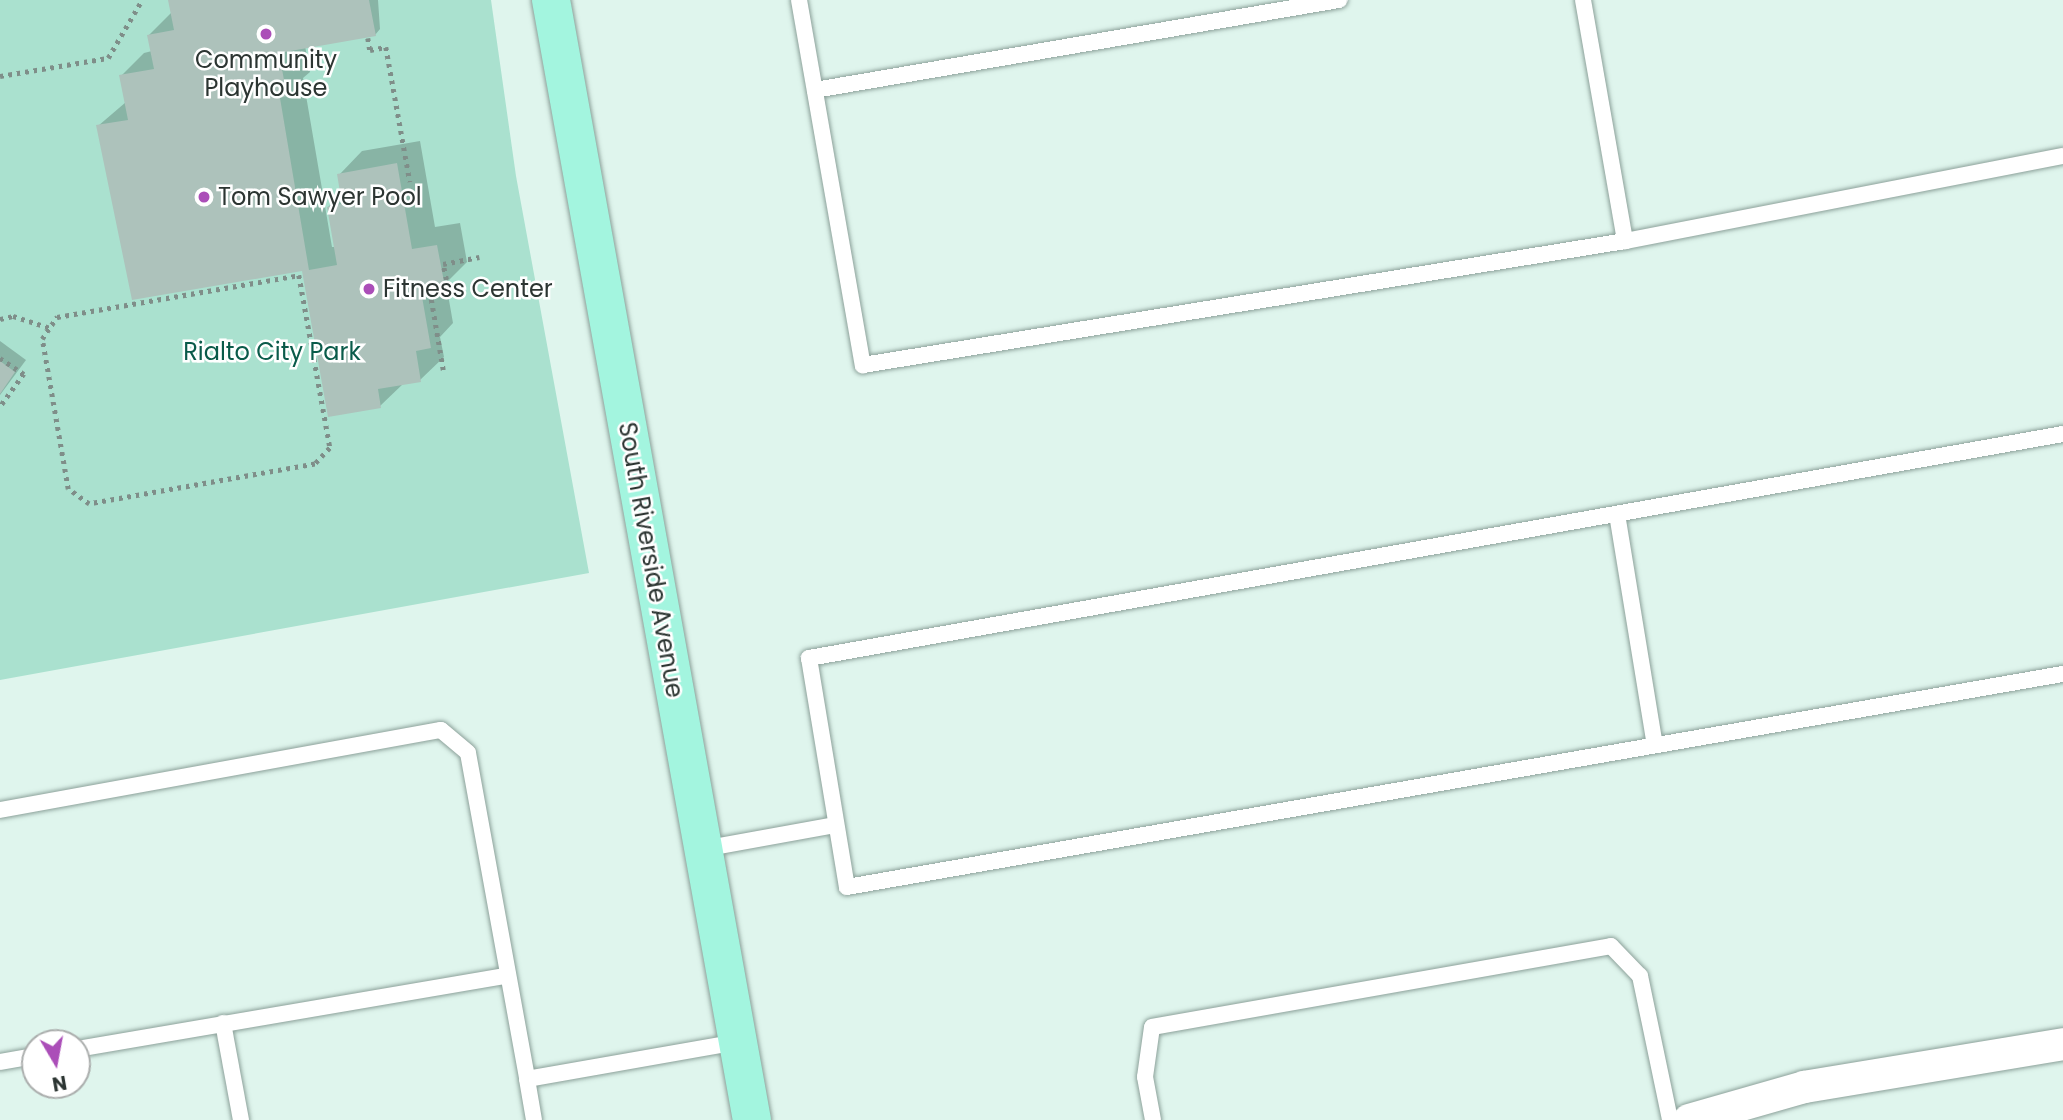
<!DOCTYPE html>
<html>
<head>
<meta charset="utf-8">
<style>
	body { margin:0 }
	#map { position:relative; width:2063px; height:1120px; overflow:hidden; background:#dff5ed; font-family:Poppins,sans-serif }
	div>[style] { position:absolute }
	.green>* { inset:0; background:#aae1cf }
	.shadow>* { inset:0; background:#0003 }
	.building>* { inset:0; background:#adc2bb }
	.path>* { height:4.5px; margin-top:-2.25px; transform-origin:0; background:repeating-linear-gradient(90deg,#7f8e89 0 3.5px,transparent 0 8.5px) }
	.roads { filter:drop-shadow(0 0 2px #8ca19a) drop-shadow(0 0 2px #8ca19a) }
	.lane>* { height:16px; margin:-8px; padding:0 8px; transform-origin:8px; border-radius:8px; background:#fff }
	.street>* { height:32px; margin:-16px; padding:0 16px; transform-origin:16px; border-radius:16px; background:#fff }
	.primary>* { height:38px; margin:-19px; padding:0 19px; transform-origin:19px; border-radius:19px; background:#a3f5df }
	.dots>* { width:19px; height:19px; translate:-50% -50%; box-sizing:border-box; border:4px solid #fff; border-radius:50% }
	span { translate:-50% -50%; white-space:nowrap; text-align:center; line-height:1.15; -webkit-text-stroke:5px #fff; paint-order:stroke }
	.poi-label { font-size:24px; color:#2c3532 }
	.left { translate:0 -50%; text-align:left }
	.park-label { font-size:24px; color:#0a5b4a }
	.street-label { font-size:24px; color:#2c3532 }
	.north { position:absolute; left:21px; top:1029px; width:70px; height:70px; box-sizing:border-box; background:#fff; border:2px solid #abaead; border-radius:50%; rotate:170deg; font-size:19px; font-weight:700; line-height:28px; text-align:center; color:#2c3532 }
	.north::after { content:''; display:block; margin:auto; width:24px; height:32px; background:#ab4eb8; clip-path:polygon(50% 0,100% 100%,50% 72%,0 100%) }
</style>
</head>
<body>
<div id="map">
	<div class="green">
		<div style="clip-path:polygon(0 0,491px 0,516px 176px,589px 573px,0 680px)"></div>
	</div>
	<div class="shadow">
		<div style="clip-path:polygon(170px 0,378px 0,380px 29px,375px 35px,305px 46px,310px 72px,303px 78px,332px 247px,336px 247px,328px 207px,342px 194px,339px 175px,362px 151px,420px 141px,435px 227px,460px 223px,467px 262px,446px 283px,453px 323px,440px 337px,444px 357px,420px 380px,404px 383px,380px 406px,303px 269px,98px 126px,126px 102px,121px 76px,144px 53px,152px 51px,149px 35px,172px 12px)"></div>
		<div style="clip-path:polygon(0 341px,26px 360px,0 395px)"></div>
	</div>
	<div class="building">
		<div style="clip-path:polygon(168px 0,369px 0,376px 36px,279px 53px,287px 96px,280px 98px,309px 270px,337px 265px,327px 207px,342px 204px,337px 174px,397px 163px,412px 249px,437px 245px,445px 287px,421px 291px,431px 348px,416px 351px,421px 382px,378px 389px,381px 408px,328px 417px,302px 271px,132px 300px,96px 125px,128px 120px,119px 75px,154px 69px,147px 35px,174px 30px)"></div>
		<div style="clip-path:polygon(0 361px,15px 372px,0 394px)"></div>
	</div>
	<div class="path">
		<div style="left:368px;top:38px;width:12px;rotate:81deg"></div>
		<div style="left:370px;top:50px;width:16px;rotate:-11deg"></div>
		<div style="left:386px;top:47px;width:137px;rotate:79.9deg"></div>
		<div style="left:0;top:76px;width:109px;rotate:-9.5deg"></div>
		<div style="left:108px;top:58px;width:67px;rotate:-59.6deg"></div>
		<div style="left:299px;top:275px;width:176px;rotate:79.8deg"></div>
		<div style="left:330px;top:448px;width:22px;rotate:133deg"></div>
		<div style="left:315px;top:464px;width:230px;rotate:170deg"></div>
		<div style="left:89px;top:504px;width:26px;rotate:-144deg"></div>
		<div style="left:68px;top:489px;width:152px;rotate:-99.8deg"></div>
		<div style="left:42px;top:339px;width:27px;rotate:-56deg"></div>
		<div style="left:57px;top:317px;width:246px;rotate:-9.8deg"></div>
		<div style="left:0;top:319px;width:13px;rotate:-13deg"></div>
		<div style="left:13px;top:316px;width:38px;rotate:18deg"></div>
		<div style="left:0;top:358px;width:29px;rotate:34deg"></div>
		<div style="left:24px;top:374px;width:41px;rotate:126deg"></div>
		<div style="left:443px;top:370px;width:78px;rotate:-99.6deg"></div>
		<div style="left:430px;top:293px;width:19px;rotate:-16deg"></div>
		<div style="left:448px;top:288px;width:25px;rotate:-102deg"></div>
		<div style="left:443px;top:264px;width:37px;rotate:-11deg"></div>
	</div>
	<div class="roads">
		<div class="lane">
			<div style="left:799px;top:0;width:371px;rotate:80.1deg"></div>
			<div style="left:863px;top:365px;width:772px;rotate:-9.24deg"></div>
			<div style="left:1583px;top:0;width:245px;rotate:80.1deg"></div>
			<div style="left:1625px;top:241px;width:446px;rotate:-11deg"></div>
			<div style="left:815px;top:90px;width:532px;rotate:-9.75deg"></div>
			<div style="left:2063px;top:434px;width:1274px;rotate:169.87deg"></div>
			<div style="left:809px;top:658px;width:232px;rotate:80.6deg"></div>
			<div style="left:847px;top:887px;width:1235px;rotate:-9.94deg"></div>
			<div style="left:1617px;top:514px;width:234px;rotate:80.7deg"></div>
			<div style="left:0;top:810px;width:448px;rotate:-10.3deg"></div>
			<div style="left:441px;top:730px;width:35px;rotate:40deg"></div>
			<div style="left:468px;top:753px;width:331px;rotate:79.7deg"></div>
			<div style="left:703px;top:849px;width:134px;rotate:-10.3deg"></div>
			<div style="left:223px;top:1023px;width:99px;rotate:79.5deg"></div>
			<div style="left:77px;top:1049px;width:437px;rotate:-9.7deg"></div>
			<div style="left:0;top:1062px;width:36px;rotate:-10deg"></div>
			<div style="left:534px;top:1120px;width:42px;rotate:-99.7deg"></div>
			<div style="left:527px;top:1079px;width:213px;rotate:-10deg"></div>
			<div style="left:1153px;top:1120px;width:44px;rotate:-100.5deg"></div>
			<div style="left:1145px;top:1077px;width:50px;rotate:-82deg"></div>
			<div style="left:1152px;top:1027px;width:466px;rotate:-10deg"></div>
			<div style="left:1611px;top:946px;width:42px;rotate:46deg"></div>
			<div style="left:1640px;top:976px;width:147px;rotate:78.2deg"></div>
		</div>
		<div class="street">
			<div style="left:1689px;top:1120px;width:120px;rotate:-16deg"></div>
			<div style="left:1804px;top:1087px;width:263px;rotate:-9.4deg"></div>
		</div>
		<div class="primary">
			<div style="left:551px;top:0;width:1138px;rotate:79.83deg"></div>
		</div>
	</div>
	<div class="dots">
		<div style="left:266px;top:34px;background:#ab4eb8"></div>
		<div style="left:204px;top:197px;background:#ab4eb8"></div>
		<div style="left:369px;top:289px;background:#ab4eb8"></div>
	</div>
	<div class="poi-label">
		<span style="left:266px;top:74px">Community<br>Playhouse</span>
		<span class="left" style="left:218px;top:197px">Tom Sawyer Pool</span>
		<span class="left" style="left:383px;top:289px">Fitness Center</span>
	</div>
	<div class="park-label">
		<span style="left:272px;top:352px">Rialto City Park</span>
	</div>
	<div class="street-label">
		<span style="left:651px;top:560px;rotate:80deg">South Riverside Avenue</span>
	</div>
	<div class="north">N</div>
</div>
</body>
</html>
